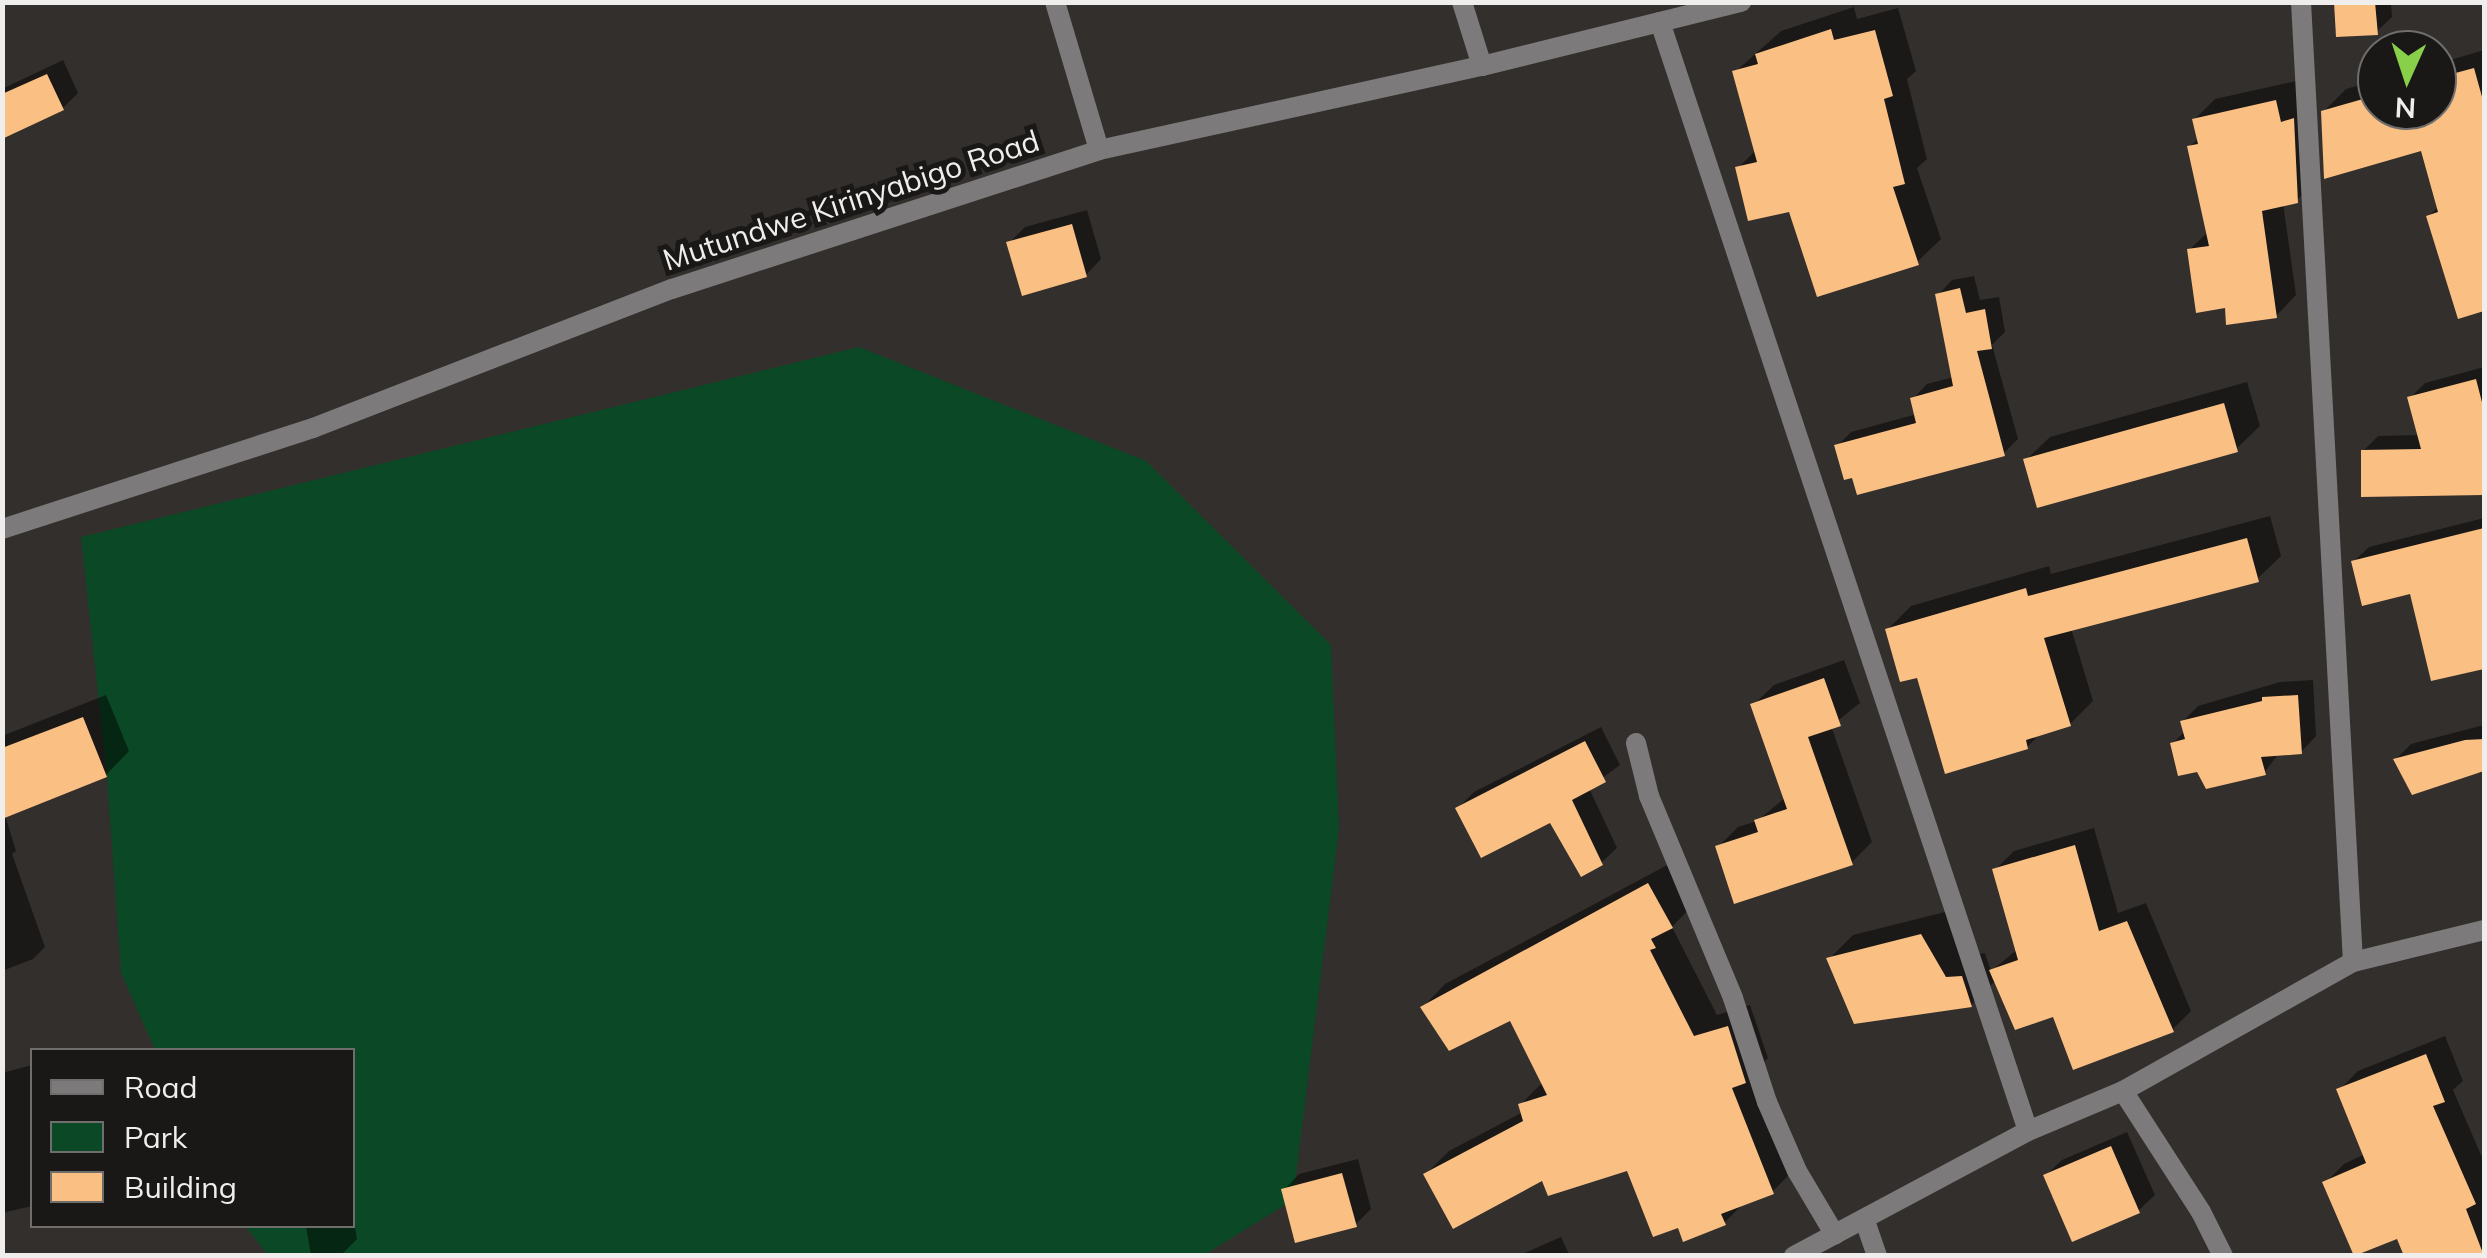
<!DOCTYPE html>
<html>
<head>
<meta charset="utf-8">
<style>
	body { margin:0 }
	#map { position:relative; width:2487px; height:1258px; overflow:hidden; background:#332f2c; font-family:Mulish,sans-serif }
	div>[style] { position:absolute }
	.green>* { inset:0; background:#0b4825 }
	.shadow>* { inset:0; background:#0007 }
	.building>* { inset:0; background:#fabf83 }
	.street>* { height:20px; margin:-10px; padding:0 10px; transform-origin:10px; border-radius:10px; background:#7c7a7b }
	span { translate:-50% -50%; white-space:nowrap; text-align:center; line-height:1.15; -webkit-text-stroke:10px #191816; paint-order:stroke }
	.street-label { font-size:30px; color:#f0eeec }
	.frame { position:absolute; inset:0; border:5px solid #f0eeec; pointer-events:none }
	.legend { position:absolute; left:30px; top:1048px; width:325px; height:180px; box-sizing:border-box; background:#191816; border:2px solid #6f6e6c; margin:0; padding:12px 18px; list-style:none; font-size:30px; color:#f0eeec }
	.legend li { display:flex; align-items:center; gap:20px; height:50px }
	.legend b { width:50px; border:2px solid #6f6e6c }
	.north { position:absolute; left:2357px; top:30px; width:100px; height:100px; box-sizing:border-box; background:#191816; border:2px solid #6f6e6c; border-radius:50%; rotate:183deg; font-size:28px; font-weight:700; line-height:40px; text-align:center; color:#f0eeec }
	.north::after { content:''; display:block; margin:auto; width:35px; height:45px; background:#88cf4a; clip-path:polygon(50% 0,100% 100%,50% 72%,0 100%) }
</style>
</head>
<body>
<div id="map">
	<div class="green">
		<div style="clip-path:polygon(859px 347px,1146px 461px,1331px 645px,1339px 829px,1293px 1200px,1204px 1255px,268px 1255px,245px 1226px,352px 1226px,352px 1050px,155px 1050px,121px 973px,107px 777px,81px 537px)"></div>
	</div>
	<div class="shadow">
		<div style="clip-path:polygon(2337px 2px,2391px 2px,2392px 17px,2376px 32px)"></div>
		<div style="clip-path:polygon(1854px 7px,1857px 19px,1898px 8px,1916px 71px,1907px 79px,1927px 159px,1917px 168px,1941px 239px,1917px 262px,1791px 209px,1738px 168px,1756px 150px,1735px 72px,1781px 31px)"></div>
		<div style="clip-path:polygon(2484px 50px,2484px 308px,2459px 316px,2428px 217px,2439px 206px,2423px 148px,2323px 112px,2346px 89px,2377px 80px,2377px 110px,2437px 110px,2437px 64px)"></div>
		<div style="clip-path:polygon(63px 60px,78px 93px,63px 108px,2px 129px,2px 89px)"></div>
		<div style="clip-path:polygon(2296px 81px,2317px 180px,2297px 200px,2283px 203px,2296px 295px,2276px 316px,2227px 306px,2189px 250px,2208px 232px,2189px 147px,2199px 138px,2194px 120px,2215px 99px)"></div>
		<div style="clip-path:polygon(1087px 210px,1101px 259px,1086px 275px,1009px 243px,1025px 227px)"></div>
		<div style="clip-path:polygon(1974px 276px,1980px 300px,1999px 297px,2005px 332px,1992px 345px,2018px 439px,2004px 453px,1853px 474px,1837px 446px,1851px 432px,1917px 414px,1913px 399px,1927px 384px,1954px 377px,1938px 295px,1952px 280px)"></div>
		<div style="clip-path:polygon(2484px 367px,2484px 492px,2363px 494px,2363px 451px,2378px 436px,2420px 435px,2410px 398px,2425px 383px)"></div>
		<div style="clip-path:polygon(2247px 382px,2260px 426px,2236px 449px,2026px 460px,2050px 437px)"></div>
		<div style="clip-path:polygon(2270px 516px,2281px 556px,2257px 579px,2071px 628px,2093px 701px,2070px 724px,2041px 733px,2027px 747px,1919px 674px,1888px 629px,1911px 606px,2049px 566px,2051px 574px)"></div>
		<div style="clip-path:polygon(2484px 518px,2484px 666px,2433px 678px,2412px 591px,2353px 562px,2369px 547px)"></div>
		<div style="clip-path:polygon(1844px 660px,1860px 703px,1831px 726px,1872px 842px,1851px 863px,1718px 847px,1738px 827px,1757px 821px,1786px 797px,1753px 705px,1774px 685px)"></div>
		<div style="clip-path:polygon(2313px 680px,2316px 736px,2301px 752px,2279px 753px,2264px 773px,2198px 769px,2172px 744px,2185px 731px,2183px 721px,2198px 706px,2280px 682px)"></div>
		<div style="clip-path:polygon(106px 695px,129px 751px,106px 775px,5px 815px,16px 851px,12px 854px,45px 947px,33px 959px,2px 971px,2px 736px)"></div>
		<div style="clip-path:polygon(2484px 725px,2484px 772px,2462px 776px,2396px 759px,2411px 744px)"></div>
		<div style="clip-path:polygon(1601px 727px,1620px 765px,1589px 788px,1617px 848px,1601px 863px,1551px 820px,1458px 808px,1474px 792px)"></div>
		<div style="clip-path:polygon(2094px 828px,2118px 913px,2146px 903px,2191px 1011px,2172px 1030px,2054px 1014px,2002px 1000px,1995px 981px,1971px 1005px,1829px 959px,1853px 935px,1945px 912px,1969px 955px,1985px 953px,1991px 971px,2018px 949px,1995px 870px,2014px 851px)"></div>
		<div style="clip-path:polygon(1671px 863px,1694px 904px,1672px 927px,1717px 1015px,1750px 1005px,1768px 1058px,1756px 1070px,1795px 1169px,1772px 1192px,1745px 1202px,1724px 1223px,1679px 1224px,1628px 1168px,1544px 1177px,1426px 1174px,1449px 1151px,1523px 1112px,1520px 1105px,1543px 1082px,1511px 1017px,1423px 1007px,1445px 984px)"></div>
		<div style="clip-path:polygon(2445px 1036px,2463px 1081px,2453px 1090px,2484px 1162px,2484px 1256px,2407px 1256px,2399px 1236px,2325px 1183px,2344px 1164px,2365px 1154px,2339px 1090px,2358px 1071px)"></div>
		<div style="clip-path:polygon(32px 1065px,32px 1206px,2px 1213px,2px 1073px)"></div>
		<div style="clip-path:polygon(2127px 1132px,2155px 1195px,2139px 1210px,2074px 1239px,2046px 1175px,2062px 1160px)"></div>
		<div style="clip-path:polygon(1358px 1159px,1371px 1209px,1355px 1225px,1284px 1190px,1299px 1174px)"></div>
		<div style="clip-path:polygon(352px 1210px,357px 1239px,342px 1254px,311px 1256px,306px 1226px,352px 1226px)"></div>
		<div style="clip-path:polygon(1561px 1237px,1570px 1256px,1518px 1256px)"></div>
	</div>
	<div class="building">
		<div style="clip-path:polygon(2334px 2px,2375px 2px,2378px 35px,2336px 37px)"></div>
		<div style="clip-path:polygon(1831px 29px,1834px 40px,1875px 30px,1893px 96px,1884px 99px,1905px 184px,1893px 187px,1919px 265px,1817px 297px,1789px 212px,1748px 221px,1735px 167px,1757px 162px,1732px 71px,1758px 64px,1755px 54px)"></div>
		<div style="clip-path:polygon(2474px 68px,2484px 104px,2484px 311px,2458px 319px,2426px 216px,2438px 212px,2421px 151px,2324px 179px,2321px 111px,2377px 95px,2377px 110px,2437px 110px,2437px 78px)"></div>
		<div style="clip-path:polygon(47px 74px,64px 110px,2px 139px,2px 94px)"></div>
		<div style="clip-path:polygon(2276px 100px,2281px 122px,2294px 118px,2298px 203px,2262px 211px,2277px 318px,2226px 325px,2225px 308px,2196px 313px,2187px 249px,2209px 246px,2187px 146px,2198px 144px,2192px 119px)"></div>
		<div style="clip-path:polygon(1072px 224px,1087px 277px,1022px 296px,1006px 242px)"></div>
		<div style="clip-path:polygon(1960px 288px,1966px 313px,1985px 309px,1992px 349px,1977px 351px,2005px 456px,1857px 495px,1852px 478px,1844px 480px,1834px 445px,1916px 423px,1910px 398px,1953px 386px,1935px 294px)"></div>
		<div style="clip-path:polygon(2476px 379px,2484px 410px,2484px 495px,2361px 497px,2361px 450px,2421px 449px,2407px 397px)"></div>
		<div style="clip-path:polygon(2224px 403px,2238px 452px,2037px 508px,2023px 459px)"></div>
		<div style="clip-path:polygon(2484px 528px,2484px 669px,2431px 681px,2410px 594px,2362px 606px,2351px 561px)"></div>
		<div style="clip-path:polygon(2247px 538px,2259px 582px,2044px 638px,2071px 726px,2026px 740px,2028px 749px,1945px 774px,1917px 678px,1900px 682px,1885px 629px,2026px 588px,2028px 596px)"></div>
		<div style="clip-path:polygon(1824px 678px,1841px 726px,1808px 737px,1853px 865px,1734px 904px,1715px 846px,1758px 832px,1754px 820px,1787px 809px,1750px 704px)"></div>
		<div style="clip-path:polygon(2298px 695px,2302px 754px,2261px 757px,2266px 775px,2206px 789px,2197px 772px,2178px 776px,2170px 743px,2185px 739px,2180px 721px,2262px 701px,2262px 697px)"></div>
		<div style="clip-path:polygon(83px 717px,107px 777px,2px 819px,2px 748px)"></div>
		<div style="clip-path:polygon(2484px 739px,2484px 771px,2412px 795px,2393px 759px,2465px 740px)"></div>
		<div style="clip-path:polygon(1585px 741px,1606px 782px,1572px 800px,1603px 865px,1581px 877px,1550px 823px,1481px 858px,1455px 808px)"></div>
		<div style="clip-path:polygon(2075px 845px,2099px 931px,2127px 921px,2174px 1032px,2073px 1070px,2053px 1017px,2015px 1030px,1989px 970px,2018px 960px,1992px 869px)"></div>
		<div style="clip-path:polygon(1648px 883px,1673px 928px,1651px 939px,1656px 948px,1650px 950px,1694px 1036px,1728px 1026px,1746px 1083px,1732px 1088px,1774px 1194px,1721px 1214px,1726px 1225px,1683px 1242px,1678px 1228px,1653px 1237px,1627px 1171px,1548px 1196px,1542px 1181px,1453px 1229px,1423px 1174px,1523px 1121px,1518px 1104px,1547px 1095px,1510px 1021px,1449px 1051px,1420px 1007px)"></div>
		<div style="clip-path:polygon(1921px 934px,1946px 977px,1962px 976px,1972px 1007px,1854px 1024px,1826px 958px)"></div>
		<div style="clip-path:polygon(2426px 1054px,2445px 1102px,2433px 1106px,2476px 1204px,2466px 1209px,2484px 1256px,2404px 1256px,2397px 1239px,2354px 1256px,2322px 1182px,2366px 1163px,2336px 1089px)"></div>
		<div style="clip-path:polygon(2111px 1146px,2140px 1213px,2072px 1242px,2043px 1175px)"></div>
		<div style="clip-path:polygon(1342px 1173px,1357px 1227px,1295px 1243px,1281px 1189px)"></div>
	</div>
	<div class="street">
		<div style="left:1055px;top:2px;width:154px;rotate:73.4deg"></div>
		<div style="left:1462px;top:2px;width:67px;rotate:72.6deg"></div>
		<div style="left:2301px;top:2px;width:961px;rotate:86.9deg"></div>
		<div style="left:1660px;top:22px;width:1168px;rotate:71.64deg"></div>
		<div style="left:2px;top:529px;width:327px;rotate:-18deg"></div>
		<div style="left:313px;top:428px;width:385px;rotate:-21.2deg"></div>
		<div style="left:672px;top:289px;width:449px;rotate:-18deg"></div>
		<div style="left:1099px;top:150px;width:392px;rotate:-12.4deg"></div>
		<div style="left:1482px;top:66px;width:267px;rotate:-13.9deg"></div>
		<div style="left:1636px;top:743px;width:55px;rotate:76.2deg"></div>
		<div style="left:1649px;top:796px;width:219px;rotate:67.4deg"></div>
		<div style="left:1733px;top:998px;width:109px;rotate:71.9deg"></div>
		<div style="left:1767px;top:1102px;width:75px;rotate:66.5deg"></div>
		<div style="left:1797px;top:1171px;width:74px;rotate:59.3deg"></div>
		<div style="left:2123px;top:1091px;width:144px;rotate:57.2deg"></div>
		<div style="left:2201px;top:1212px;width:49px;rotate:63.4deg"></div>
		<div style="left:1865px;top:1221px;width:37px;rotate:71deg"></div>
		<div style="left:1794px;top:1256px;width:265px;rotate:-28.1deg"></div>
		<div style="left:2028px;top:1131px;width:103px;rotate:-22.8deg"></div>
		<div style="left:2123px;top:1091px;width:264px;rotate:-29.3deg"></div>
		<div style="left:2353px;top:962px;width:135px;rotate:-13.7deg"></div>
	</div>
	<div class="street-label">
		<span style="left:851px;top:200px;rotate:-18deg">Mutundwe Kirinyabigo Road</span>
	</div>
	<div class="frame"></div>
	<ul class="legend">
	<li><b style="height:12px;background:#7c7a7b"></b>Road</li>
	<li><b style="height:28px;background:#0b4825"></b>Park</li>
	<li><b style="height:28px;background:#fabf83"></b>Building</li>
	</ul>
	<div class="north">N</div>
</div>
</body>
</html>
